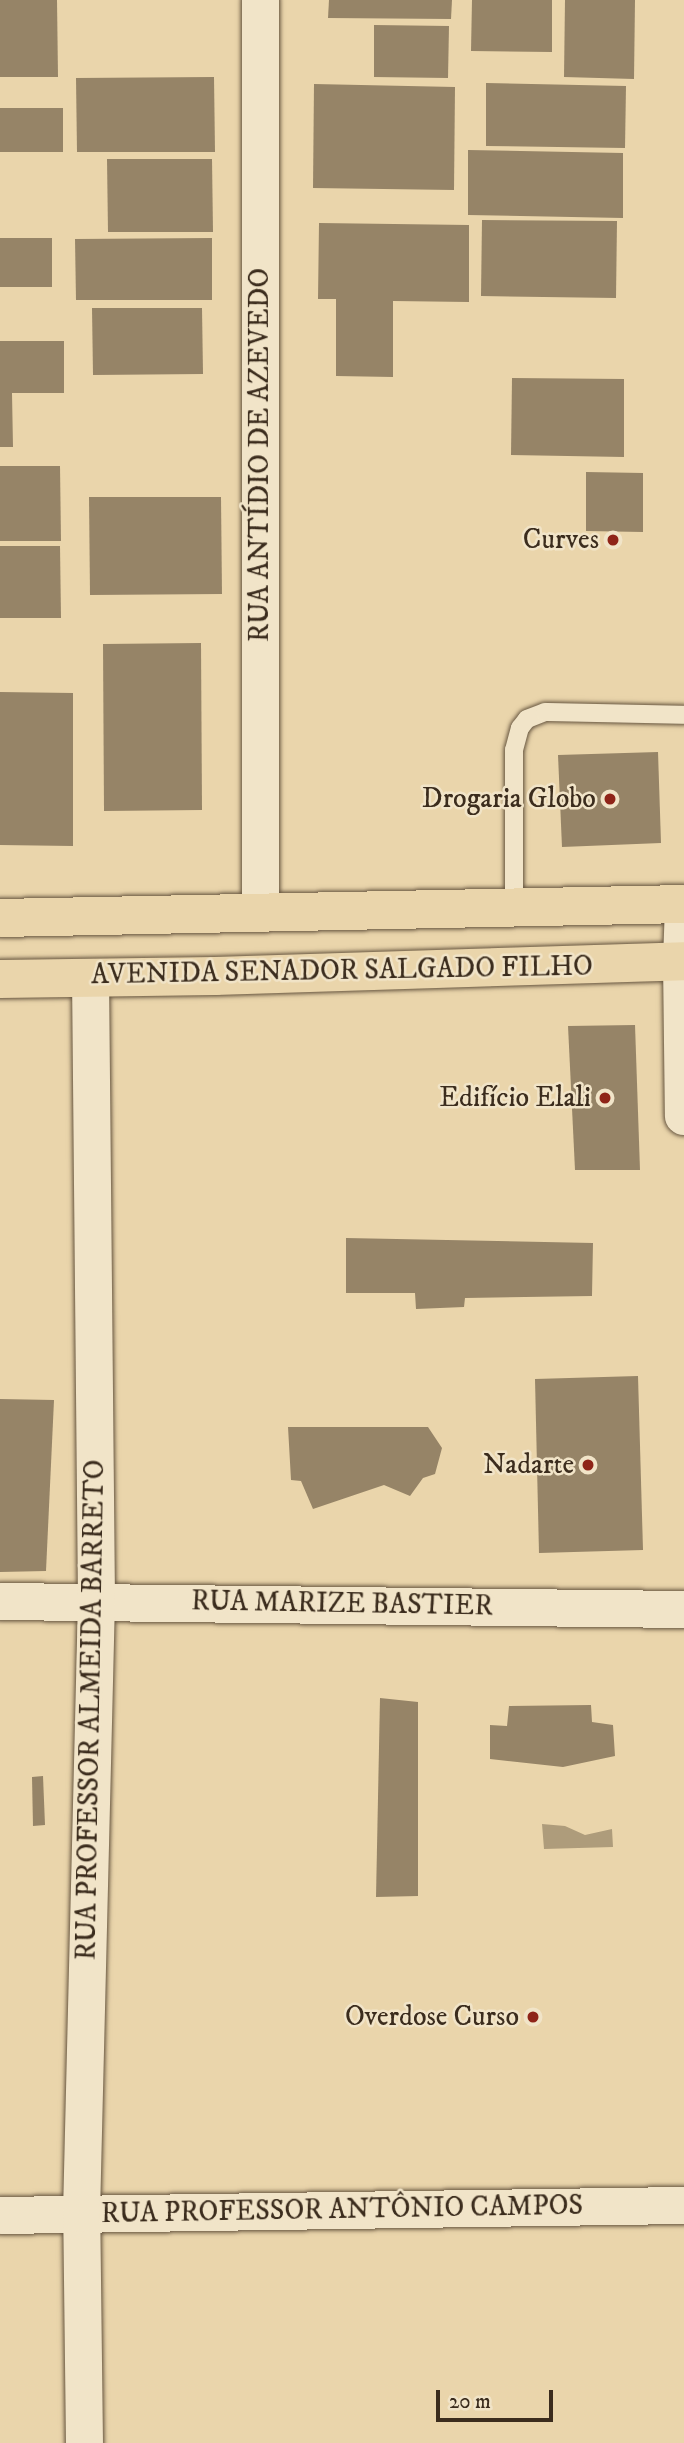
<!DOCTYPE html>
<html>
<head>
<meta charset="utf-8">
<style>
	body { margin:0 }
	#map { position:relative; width:684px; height:2443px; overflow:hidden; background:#ead5ab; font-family:"IM FELL DW Pica",serif }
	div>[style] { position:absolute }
	.water>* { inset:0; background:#ae9c7b }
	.building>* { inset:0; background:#968467 }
	.roads { filter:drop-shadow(0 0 2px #675640) drop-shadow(0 0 2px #675640) }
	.lane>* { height:18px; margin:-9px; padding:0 9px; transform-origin:9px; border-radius:9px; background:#f1e4c8 }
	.street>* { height:37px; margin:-18.5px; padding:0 18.5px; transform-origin:18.5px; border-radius:18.5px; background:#f1e4c8 }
	.secondary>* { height:38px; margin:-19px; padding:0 19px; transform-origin:19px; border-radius:19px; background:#f1e4c8 }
	.highway>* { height:38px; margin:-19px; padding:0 19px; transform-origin:19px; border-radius:19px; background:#ead5ab }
	.dots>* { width:19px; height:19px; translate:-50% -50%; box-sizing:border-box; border:4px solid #f1e4c8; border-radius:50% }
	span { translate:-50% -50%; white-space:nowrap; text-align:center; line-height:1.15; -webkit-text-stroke:5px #f1e4c8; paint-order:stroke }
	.street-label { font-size:28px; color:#3b2c1d }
	.poi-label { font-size:28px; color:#3b2c1d }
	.right { translate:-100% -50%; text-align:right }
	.scale { position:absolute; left:436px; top:2390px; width:117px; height:32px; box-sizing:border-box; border:4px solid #3b2c1d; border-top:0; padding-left:9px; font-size:21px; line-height:24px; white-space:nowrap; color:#3b2c1d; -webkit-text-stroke:5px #f1e4c8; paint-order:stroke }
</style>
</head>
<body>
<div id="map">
	<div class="water">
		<div style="clip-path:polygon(542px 1824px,565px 1826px,585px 1835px,612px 1829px,613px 1847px,544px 1849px)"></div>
	</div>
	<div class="building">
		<div style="clip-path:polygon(0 0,57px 0,58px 77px,0 77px)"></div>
		<div style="clip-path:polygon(329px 0,452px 0,451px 19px,328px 18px)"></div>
		<div style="clip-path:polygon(472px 0,552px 0,552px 52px,471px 51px)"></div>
		<div style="clip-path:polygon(565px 0,635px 0,634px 79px,564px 77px)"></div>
		<div style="clip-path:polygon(374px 25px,449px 26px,448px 78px,374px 77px)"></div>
		<div style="clip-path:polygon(214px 77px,215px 152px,77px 152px,76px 78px)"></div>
		<div style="clip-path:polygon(486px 83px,626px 86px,625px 148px,486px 146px)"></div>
		<div style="clip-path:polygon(314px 84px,455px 87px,454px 190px,313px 188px)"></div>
		<div style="clip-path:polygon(0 108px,63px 108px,63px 152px,0 152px)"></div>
		<div style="clip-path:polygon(468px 150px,623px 153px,623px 218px,468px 215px)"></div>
		<div style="clip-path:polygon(107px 159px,212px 159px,213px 232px,108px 232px)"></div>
		<div style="clip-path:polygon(482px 220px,617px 221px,616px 298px,481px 296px)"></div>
		<div style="clip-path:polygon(319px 223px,469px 225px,469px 302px,393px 301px,393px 377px,336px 376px,336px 299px,318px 299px)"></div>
		<div style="clip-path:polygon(0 238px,52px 238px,52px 287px,0 287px)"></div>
		<div style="clip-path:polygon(212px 238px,212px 300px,76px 300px,75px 239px)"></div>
		<div style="clip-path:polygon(92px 308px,202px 308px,203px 374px,93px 375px)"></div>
		<div style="clip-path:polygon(0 341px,64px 341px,64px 393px,12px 393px,13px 447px,0 447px)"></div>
		<div style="clip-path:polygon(512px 378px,624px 379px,624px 457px,511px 455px)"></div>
		<div style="clip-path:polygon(0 466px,60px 466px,61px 541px,0 541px)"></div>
		<div style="clip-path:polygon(586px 472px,643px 473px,643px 532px,586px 531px)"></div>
		<div style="clip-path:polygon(89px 497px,221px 497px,222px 594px,90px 595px)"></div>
		<div style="clip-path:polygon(0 546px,60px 546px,61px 618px,0 618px)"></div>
		<div style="clip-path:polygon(201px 643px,202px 810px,104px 811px,103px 644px)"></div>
		<div style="clip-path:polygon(0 692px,73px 693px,73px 846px,0 845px)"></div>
		<div style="clip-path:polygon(658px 752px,661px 843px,562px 847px,558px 755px)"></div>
		<div style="clip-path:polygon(635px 1025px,640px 1170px,575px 1170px,568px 1026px)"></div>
		<div style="clip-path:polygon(346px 1238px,593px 1243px,592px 1296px,465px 1298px,464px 1307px,416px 1309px,415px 1293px,346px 1293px)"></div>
		<div style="clip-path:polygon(638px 1376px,643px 1550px,539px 1553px,535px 1379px)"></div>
		<div style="clip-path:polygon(0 1399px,54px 1400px,46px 1571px,0 1572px)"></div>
		<div style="clip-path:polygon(288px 1427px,428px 1427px,442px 1448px,435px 1474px,423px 1478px,410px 1496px,384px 1485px,313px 1509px,301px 1481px,291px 1480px)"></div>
		<div style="clip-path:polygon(380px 1698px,418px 1702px,418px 1896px,376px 1897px)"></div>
		<div style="clip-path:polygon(591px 1705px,592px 1722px,613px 1725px,615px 1756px,563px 1767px,490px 1759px,490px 1725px,507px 1726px,509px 1706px)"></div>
		<div style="clip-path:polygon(43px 1776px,45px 1825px,33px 1826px,32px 1777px)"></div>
	</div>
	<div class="roads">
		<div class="lane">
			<div style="left:514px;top:907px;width:157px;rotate:-90deg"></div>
			<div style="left:514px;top:750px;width:23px;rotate:-75deg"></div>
			<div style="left:520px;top:728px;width:11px;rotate:-52deg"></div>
			<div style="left:527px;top:719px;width:19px;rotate:-21deg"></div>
			<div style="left:545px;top:712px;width:139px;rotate:1.2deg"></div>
		</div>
		<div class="street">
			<div style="left:260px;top:0;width:910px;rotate:90deg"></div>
			<div style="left:0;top:1601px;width:684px;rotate:0.67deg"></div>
			<div style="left:0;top:2215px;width:684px;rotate:-0.84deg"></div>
			<div style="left:84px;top:2443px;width:230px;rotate:-90.7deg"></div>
			<div style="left:81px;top:2213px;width:613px;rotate:-88.6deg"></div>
			<div style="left:96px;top:1600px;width:623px;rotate:-90.55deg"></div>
		</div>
		<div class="secondary">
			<div style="left:684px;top:906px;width:55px;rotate:92.1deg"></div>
			<div style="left:682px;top:961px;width:155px;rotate:89.3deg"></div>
		</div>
		<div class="highway">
			<div style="left:0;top:918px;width:684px;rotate:-1.17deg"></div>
			<div style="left:0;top:979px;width:215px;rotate:-0.8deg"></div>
			<div style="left:215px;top:976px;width:469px;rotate:-1.8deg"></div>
		</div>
	</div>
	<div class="dots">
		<div style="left:613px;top:540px;background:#8f2418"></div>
		<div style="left:610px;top:799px;background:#8f2418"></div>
		<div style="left:605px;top:1098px;background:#8f2418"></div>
		<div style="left:588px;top:1465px;background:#8f2418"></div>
		<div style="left:533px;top:2017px;background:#8f2418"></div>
	</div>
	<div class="street-label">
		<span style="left:260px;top:455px;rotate:-90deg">RUA ANTÍDIO DE AZEVEDO</span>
		<span style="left:342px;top:971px;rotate:-1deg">AVENIDA SENADOR SALGADO FILHO</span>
		<span style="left:342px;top:1604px;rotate:1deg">RUA MARIZE BASTIER</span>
		<span style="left:91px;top:1710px;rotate:-89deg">RUA PROFESSOR ALMEIDA BARRETO</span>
		<span style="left:342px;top:2210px;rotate:-1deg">RUA PROFESSOR ANTÔNIO CAMPOS</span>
	</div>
	<div class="poi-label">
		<span class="right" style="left:599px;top:540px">Curves</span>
		<span class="right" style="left:596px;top:799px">Drogaria Globo</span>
		<span class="right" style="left:591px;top:1098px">Edifício Elali</span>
		<span class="right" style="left:574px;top:1465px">Nadarte</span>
		<span class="right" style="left:519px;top:2017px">Overdose Curso</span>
	</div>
	<div class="scale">20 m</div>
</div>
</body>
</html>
